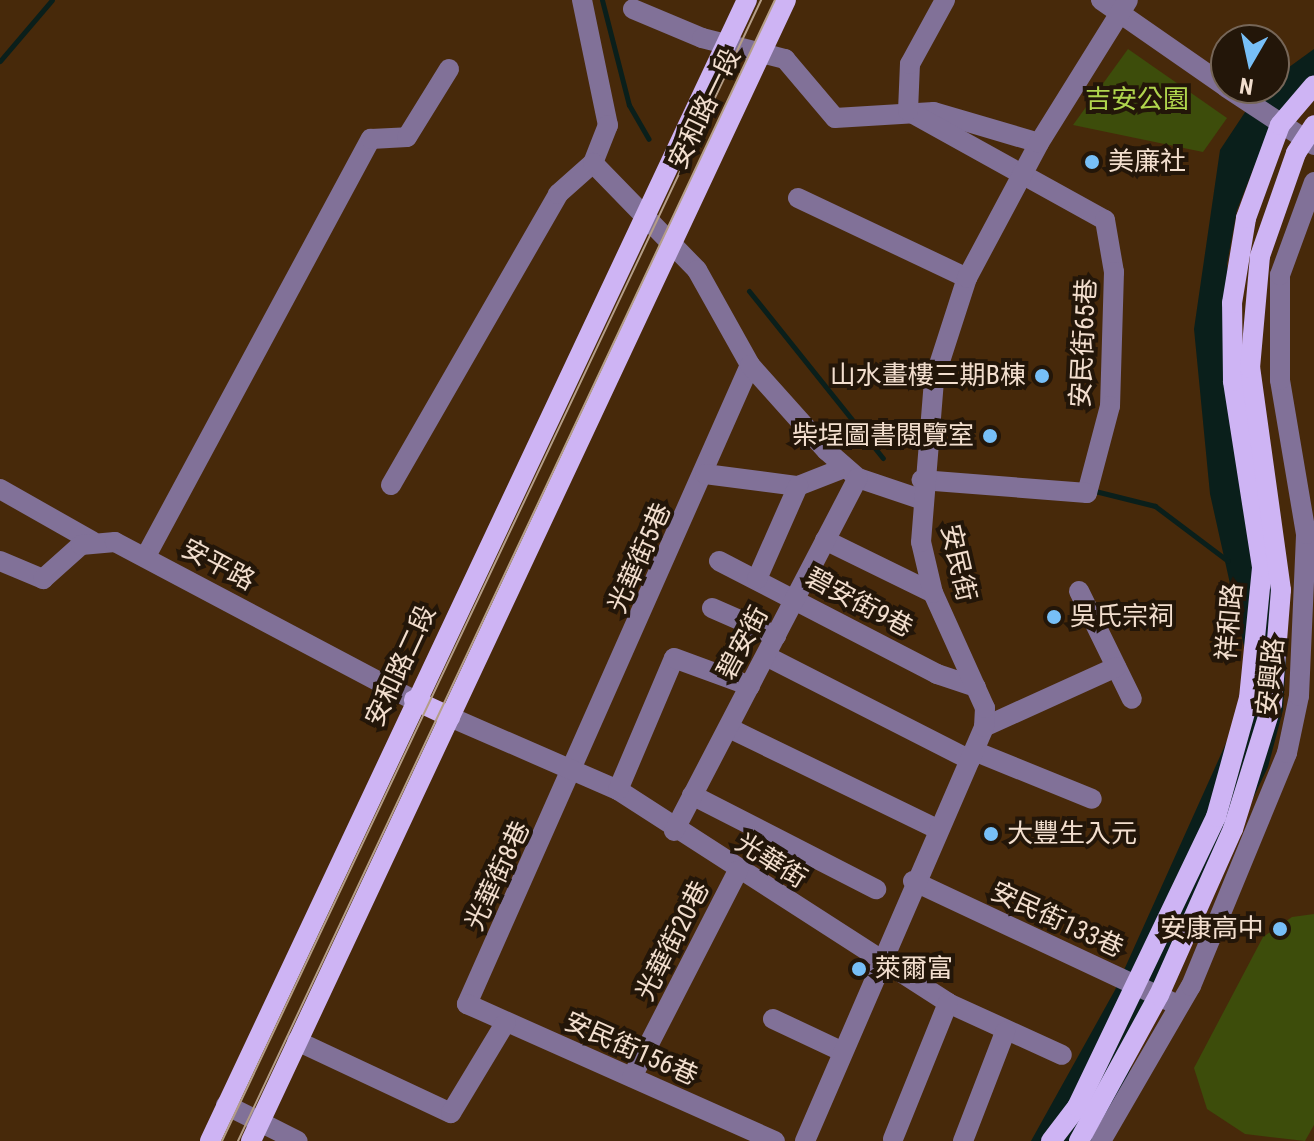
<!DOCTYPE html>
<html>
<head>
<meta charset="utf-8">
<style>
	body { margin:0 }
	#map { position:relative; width:1314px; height:1141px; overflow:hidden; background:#47290a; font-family:"Roboto Condensed","Noto Sans TC",sans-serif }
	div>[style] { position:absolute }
	.green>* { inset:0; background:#3d4d0b }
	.water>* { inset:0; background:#0a1f1b }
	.stream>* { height:5px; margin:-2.5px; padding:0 2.5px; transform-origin:2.5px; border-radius:2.5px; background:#0a1f1b }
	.minor>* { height:20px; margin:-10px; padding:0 10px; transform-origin:10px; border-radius:10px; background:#817198 }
	.major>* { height:20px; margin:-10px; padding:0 10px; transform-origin:10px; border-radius:10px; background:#ceb4f4 }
	.tram>* { height:2px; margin:-1px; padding:0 1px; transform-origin:1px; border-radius:1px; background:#b49d87 }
	.dots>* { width:22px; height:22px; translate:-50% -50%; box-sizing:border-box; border:4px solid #231609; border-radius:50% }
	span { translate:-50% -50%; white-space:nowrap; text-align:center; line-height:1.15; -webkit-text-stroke:8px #231609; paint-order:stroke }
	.park-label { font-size:26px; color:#b0d54d }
	.street-label { font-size:26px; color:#f2dece }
	.poi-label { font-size:26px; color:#f2dece }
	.left { translate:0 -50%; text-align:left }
	.right { translate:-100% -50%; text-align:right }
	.north { position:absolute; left:1210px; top:24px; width:80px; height:80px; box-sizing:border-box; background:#231609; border:2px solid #766658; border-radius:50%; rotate:189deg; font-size:22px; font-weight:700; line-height:32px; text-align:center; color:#f2dece }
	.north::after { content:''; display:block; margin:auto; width:28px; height:36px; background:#77bff7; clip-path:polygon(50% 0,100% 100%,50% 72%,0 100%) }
</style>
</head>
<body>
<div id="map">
	<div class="green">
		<div style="clip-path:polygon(1128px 49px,1227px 118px,1203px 152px,1073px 125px)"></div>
		<div style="clip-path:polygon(1314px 914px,1314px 1125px,1305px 1141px,1245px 1134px,1207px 1109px,1194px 1068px,1263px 937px,1292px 917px)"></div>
	</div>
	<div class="water">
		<div style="clip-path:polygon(1314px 49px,1314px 94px,1262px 147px,1237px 210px,1227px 264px,1260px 531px,1287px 643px,1283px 710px,1268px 767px,1159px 995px,1122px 1091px,1092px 1141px,1031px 1141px,1115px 990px,1231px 732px,1249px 669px,1210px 494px,1194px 329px,1220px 150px,1261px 88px,1274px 88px,1274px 78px)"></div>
	</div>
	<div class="stream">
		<div style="left:602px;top:0;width:108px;rotate:75.6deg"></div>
		<div style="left:629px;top:105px;width:39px;rotate:60deg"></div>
		<div style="left:0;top:61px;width:80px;rotate:-49.6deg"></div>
		<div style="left:749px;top:291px;width:214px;rotate:51.3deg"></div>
		<div style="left:1095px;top:491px;width:62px;rotate:14deg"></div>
		<div style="left:1155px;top:506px;width:91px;rotate:37deg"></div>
	</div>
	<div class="minor">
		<div style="left:582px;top:0;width:128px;rotate:78.3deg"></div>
		<div style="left:608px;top:125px;width:41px;rotate:111.5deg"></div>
		<div style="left:1101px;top:0;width:152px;rotate:34.8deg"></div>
		<div style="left:633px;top:9px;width:75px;rotate:22.8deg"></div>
		<div style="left:702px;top:38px;width:86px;rotate:14.2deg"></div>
		<div style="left:785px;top:59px;width:77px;rotate:49.7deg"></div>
		<div style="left:835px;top:118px;width:99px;rotate:-3.5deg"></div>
		<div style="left:934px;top:112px;width:109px;rotate:16.4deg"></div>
		<div style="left:1227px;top:88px;width:104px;rotate:33.2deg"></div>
		<div style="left:908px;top:111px;width:225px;rotate:29deg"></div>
		<div style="left:1105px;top:220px;width:53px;rotate:80.2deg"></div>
		<div style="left:1114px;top:272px;width:134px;rotate:91.7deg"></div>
		<div style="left:1110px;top:406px;width:90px;rotate:104.8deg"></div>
		<div style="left:1087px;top:493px;width:166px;rotate:-175.5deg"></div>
		<div style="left:908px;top:111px;width:47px;rotate:-87.6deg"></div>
		<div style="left:910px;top:64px;width:73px;rotate:-61.3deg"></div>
		<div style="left:798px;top:198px;width:187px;rotate:25.3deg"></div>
		<div style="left:750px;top:365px;width:699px;rotate:113.89deg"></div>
		<div style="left:467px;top:1004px;width:337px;rotate:24deg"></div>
		<div style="left:705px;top:474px;width:94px;rotate:7.4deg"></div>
		<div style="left:798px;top:486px;width:49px;rotate:-21.4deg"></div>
		<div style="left:391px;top:485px;width:336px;rotate:-60.1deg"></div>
		<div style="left:558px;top:194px;width:47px;rotate:-41.5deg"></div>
		<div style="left:593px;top:163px;width:149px;rotate:45.8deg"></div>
		<div style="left:697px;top:270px;width:109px;rotate:60.8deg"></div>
		<div style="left:750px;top:365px;width:115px;rotate:48.2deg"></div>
		<div style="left:827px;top:451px;width:41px;rotate:41.1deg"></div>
		<div style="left:858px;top:478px;width:65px;rotate:18.7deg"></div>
		<div style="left:0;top:489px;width:106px;rotate:29.5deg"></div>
		<div style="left:825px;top:540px;width:120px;rotate:26.1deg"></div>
		<div style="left:146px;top:556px;width:474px;rotate:-61.7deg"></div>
		<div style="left:371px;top:139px;width:36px;rotate:-3deg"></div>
		<div style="left:407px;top:137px;width:80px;rotate:-58.3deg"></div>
		<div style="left:0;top:561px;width:47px;rotate:22.7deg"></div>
		<div style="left:43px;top:579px;width:51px;rotate:-41.8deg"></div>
		<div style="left:81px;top:545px;width:34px;rotate:-5deg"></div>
		<div style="left:115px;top:542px;width:338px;rotate:27.9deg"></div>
		<div style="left:719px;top:561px;width:246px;rotate:27.4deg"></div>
		<div style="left:937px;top:674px;width:41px;rotate:18.4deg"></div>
		<div style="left:757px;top:579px;width:102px;rotate:-66.2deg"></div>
		<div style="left:1079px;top:591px;width:120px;rotate:63.9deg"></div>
		<div style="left:712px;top:608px;width:70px;rotate:23.6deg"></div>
		<div style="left:766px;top:656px;width:229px;rotate:27deg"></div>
		<div style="left:450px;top:717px;width:183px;rotate:23.5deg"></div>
		<div style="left:618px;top:790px;width:393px;rotate:32.8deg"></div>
		<div style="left:948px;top:1003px;width:125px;rotate:24.5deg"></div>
		<div style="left:984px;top:727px;width:145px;rotate:-24.4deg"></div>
		<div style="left:729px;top:728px;width:229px;rotate:25.9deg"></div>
		<div style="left:974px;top:751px;width:127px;rotate:22.1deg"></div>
		<div style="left:618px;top:790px;width:143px;rotate:-67deg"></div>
		<div style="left:674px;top:658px;width:81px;rotate:20.2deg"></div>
		<div style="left:692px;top:795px;width:207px;rotate:27.1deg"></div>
		<div style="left:674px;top:831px;width:398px;rotate:-62.5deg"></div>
		<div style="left:913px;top:881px;width:288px;rotate:25.1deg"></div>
		<div style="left:773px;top:1019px;width:77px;rotate:25.2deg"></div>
		<div style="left:297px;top:1041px;width:170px;rotate:25.1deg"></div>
		<div style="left:451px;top:1113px;width:106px;rotate:-58.9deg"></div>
		<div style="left:632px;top:1077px;width:232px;rotate:-62.8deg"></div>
		<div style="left:226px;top:1105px;width:80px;rotate:26.6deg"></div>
		<div style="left:893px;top:1139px;width:147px;rotate:-68deg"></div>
		<div style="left:805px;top:1141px;width:451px;rotate:-66.6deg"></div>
		<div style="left:984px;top:727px;width:19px;rotate:-87deg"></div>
		<div style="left:985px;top:708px;width:126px;rotate:-114.3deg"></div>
		<div style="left:933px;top:593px;width:52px;rotate:-103.2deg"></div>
		<div style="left:921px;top:542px;width:163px;rotate:-85.4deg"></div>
		<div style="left:934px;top:380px;width:107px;rotate:-72.1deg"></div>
		<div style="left:967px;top:278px;width:153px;rotate:-61.9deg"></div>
		<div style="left:1039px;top:143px;width:168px;rotate:-58.1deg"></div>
		<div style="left:963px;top:1141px;width:117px;rotate:-68.9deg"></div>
		<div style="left:1101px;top:1141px;width:179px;rotate:-59.9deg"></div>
		<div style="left:1191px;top:986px;width:252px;rotate:-67.6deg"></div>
		<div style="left:1287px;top:753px;width:58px;rotate:-78.1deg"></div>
		<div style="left:1299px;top:696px;width:162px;rotate:-87.5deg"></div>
		<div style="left:1306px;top:534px;width:156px;rotate:-99.6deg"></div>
		<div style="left:1280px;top:380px;width:105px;rotate:-90deg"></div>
		<div style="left:1280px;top:275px;width:99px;rotate:-69.9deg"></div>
	</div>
	<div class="major">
		<div style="left:414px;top:700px;width:40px;rotate:25deg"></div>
		<div style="left:210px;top:1141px;width:1261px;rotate:-64.8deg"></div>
		<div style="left:251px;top:1141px;width:1260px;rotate:-64.88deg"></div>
		<div style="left:1051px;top:1141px;width:43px;rotate:-52.6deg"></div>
		<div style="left:1077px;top:1107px;width:322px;rotate:-64.4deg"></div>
		<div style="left:1216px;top:817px;width:123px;rotate:-74.5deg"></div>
		<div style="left:1249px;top:698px;width:132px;rotate:-84.3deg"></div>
		<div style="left:1262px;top:567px;width:188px;rotate:-98.9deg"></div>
		<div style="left:1233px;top:381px;width:78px;rotate:-90.7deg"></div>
		<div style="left:1232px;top:303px;width:86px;rotate:-80.6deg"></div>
		<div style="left:1246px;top:218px;width:99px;rotate:-69.9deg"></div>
		<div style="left:1280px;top:125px;width:52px;rotate:-49.6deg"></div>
		<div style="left:1079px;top:1141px;width:166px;rotate:-61.3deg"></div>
		<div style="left:1159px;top:995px;width:182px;rotate:-66deg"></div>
		<div style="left:1233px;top:829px;width:131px;rotate:-72.7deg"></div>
		<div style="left:1272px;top:704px;width:114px;rotate:-85.5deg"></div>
		<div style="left:1281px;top:590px;width:224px;rotate:-97.9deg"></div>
		<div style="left:1250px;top:368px;width:112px;rotate:-84.9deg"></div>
		<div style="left:1260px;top:256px;width:109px;rotate:-70.7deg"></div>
		<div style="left:1296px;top:153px;width:33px;rotate:-57deg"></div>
	</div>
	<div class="tram">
		<div style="left:222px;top:1141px;width:1262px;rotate:-64.71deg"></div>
		<div style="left:238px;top:1141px;width:1261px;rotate:-64.8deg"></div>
	</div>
	<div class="dots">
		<div style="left:1092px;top:162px;background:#77bff7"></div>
		<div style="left:1042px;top:376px;background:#77bff7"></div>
		<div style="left:990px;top:436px;background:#77bff7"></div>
		<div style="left:1054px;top:617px;background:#77bff7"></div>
		<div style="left:991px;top:834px;background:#77bff7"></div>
		<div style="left:1280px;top:929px;background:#77bff7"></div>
		<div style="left:859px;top:969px;background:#77bff7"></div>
	</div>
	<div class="park-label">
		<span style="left:1137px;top:100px">吉安公園</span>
	</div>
	<div class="street-label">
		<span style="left:705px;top:109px;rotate:-64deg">安和路一段</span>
		<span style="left:1084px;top:343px;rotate:-87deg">安民街65巷</span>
		<span style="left:640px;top:558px;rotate:-66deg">光華街5巷</span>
		<span style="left:958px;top:563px;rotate:77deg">安民街</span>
		<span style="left:218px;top:565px;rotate:28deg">安平路</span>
		<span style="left:859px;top:603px;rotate:28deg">碧安街9巷</span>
		<span style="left:1230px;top:622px;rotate:-85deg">祥和路</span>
		<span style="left:743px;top:643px;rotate:-62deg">碧安街</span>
		<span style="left:401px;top:666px;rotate:-65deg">安和路二段</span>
		<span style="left:1271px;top:677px;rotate:-84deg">安興路</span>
		<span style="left:771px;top:861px;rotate:32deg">光華街</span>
		<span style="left:498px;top:876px;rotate:-65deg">光華街8巷</span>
		<span style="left:1057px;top:920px;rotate:25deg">安民街133巷</span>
		<span style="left:673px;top:941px;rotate:-63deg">光華街20巷</span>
		<span style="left:631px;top:1049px;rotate:24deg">安民街156巷</span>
	</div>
	<div class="poi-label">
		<span class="left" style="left:1108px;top:162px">美廉社</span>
		<span class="right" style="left:1026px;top:376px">山水畫樓三期B棟</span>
		<span class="right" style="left:974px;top:436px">柴埕圖書閱覽室</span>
		<span class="left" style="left:1070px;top:617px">吳氏宗祠</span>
		<span class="left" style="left:1007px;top:834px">大豐生入元</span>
		<span class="right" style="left:1264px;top:929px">安康高中</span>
		<span class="left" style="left:875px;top:969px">萊爾富</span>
	</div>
	<div class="north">N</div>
</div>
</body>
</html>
